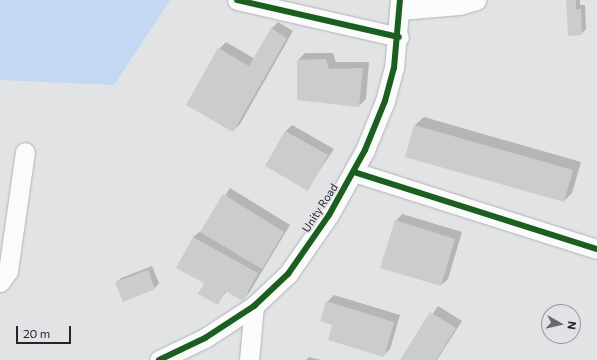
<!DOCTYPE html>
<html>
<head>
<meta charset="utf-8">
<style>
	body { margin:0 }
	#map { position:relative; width:597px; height:360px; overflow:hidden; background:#e1e3e5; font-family:Commissioner,sans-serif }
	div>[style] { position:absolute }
	.green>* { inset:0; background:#c4d7f3 }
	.shadow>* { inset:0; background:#0003 }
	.building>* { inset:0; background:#cbcccd }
	.roads { filter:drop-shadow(0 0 1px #b2b3b4) drop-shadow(0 0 1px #b2b3b4) }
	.minor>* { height:19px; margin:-9.5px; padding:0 9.5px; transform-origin:9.5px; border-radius:9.5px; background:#fafbfb }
	.cycleway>* { height:6px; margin:-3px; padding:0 3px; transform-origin:3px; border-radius:3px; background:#1b5e20 }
	span { translate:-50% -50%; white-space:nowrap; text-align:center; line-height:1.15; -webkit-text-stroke:3.5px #e0e2e6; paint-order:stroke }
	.street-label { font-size:11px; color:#262628 }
	.north { position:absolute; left:541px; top:304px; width:40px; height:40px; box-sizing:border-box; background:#e0e2e6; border:1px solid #96979a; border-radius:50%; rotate:98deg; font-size:11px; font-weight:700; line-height:16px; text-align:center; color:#262628 }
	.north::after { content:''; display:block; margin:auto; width:14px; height:18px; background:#67686a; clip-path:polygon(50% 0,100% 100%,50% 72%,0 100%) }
	.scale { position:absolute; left:16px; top:326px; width:55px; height:18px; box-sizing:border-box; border:2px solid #262628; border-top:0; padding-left:5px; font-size:12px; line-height:14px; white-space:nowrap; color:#262628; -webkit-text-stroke:3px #e0e2e6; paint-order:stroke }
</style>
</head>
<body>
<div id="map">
	<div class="green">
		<div style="clip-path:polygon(0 0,170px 0,114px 85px,0 80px)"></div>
	</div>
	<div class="shadow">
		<div style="clip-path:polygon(567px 0,580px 0,580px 5px,585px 5px,586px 29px,581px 34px)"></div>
		<div style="clip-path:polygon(278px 22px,293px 31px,240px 124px,233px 131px,219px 49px,226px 42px,255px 59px,271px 29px)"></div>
		<div style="clip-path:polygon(305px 53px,333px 53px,336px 62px,369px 62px,366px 99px,359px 106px,298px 60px)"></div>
		<div style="clip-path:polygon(424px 117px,581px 162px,572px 193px,564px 201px,406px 156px,415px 125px)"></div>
		<div style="clip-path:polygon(292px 125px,334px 149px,307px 189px,266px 166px,286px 131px)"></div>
		<div style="clip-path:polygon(230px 188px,290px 225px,249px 293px,243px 299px,227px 291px,217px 303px,206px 282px,193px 237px,201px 231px)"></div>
		<div style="clip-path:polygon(402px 214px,462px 232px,448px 279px,441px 285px,396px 221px)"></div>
		<div style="clip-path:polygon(152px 266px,159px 283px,155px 288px,116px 283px,121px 278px)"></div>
		<div style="clip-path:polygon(334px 295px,400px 315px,390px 349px,384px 355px,334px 324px,327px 302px)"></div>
		<div style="clip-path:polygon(438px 306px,462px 321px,437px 360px,401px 360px)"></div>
		<div style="clip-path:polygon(309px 357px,321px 360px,306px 360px)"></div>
	</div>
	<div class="building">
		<div style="clip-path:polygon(566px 0,576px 0,576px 9px,581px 9px,582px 35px,568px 36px)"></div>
		<div style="clip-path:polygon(271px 28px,287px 38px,233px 132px,186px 105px,218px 48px,249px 66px)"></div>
		<div style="clip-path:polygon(326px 59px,329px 69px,363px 68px,359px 107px,297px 100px,297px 60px)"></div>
		<div style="clip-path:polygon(414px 125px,573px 170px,564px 202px,405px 157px)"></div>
		<div style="clip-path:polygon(285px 131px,328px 155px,308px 191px,265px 166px)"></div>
		<div style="clip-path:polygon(223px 194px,284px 232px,262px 269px,200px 232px)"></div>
		<div style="clip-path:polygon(395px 220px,455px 239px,441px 286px,380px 268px)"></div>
		<div style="clip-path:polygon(193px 237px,258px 273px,243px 301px,225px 291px,218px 305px,198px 294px,204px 283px,176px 268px)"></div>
		<div style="clip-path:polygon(148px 270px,155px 289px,123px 302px,115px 282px)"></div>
		<div style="clip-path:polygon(326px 301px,394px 322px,384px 357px,328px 340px,332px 325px,320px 321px)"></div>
		<div style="clip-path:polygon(430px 312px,456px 328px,436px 360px,400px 360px)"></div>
	</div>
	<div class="roads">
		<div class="minor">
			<div style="left:237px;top:0;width:166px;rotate:12.9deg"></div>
			<div style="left:401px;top:10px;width:58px;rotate:-4.9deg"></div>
			<div style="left:459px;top:5px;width:18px;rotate:-16deg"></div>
			<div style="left:354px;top:172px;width:255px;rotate:17.6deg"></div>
			<div style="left:0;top:282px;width:14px;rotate:-54deg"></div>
			<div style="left:8px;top:271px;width:120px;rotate:-81.9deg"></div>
			<div style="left:159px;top:360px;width:51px;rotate:-25.6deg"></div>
			<div style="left:205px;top:338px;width:59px;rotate:-33.1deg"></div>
			<div style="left:254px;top:306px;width:47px;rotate:-43.3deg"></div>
			<div style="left:288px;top:274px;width:72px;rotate:-55.2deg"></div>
			<div style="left:329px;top:215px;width:74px;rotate:-61deg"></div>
			<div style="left:365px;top:150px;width:53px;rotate:-67.8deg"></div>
			<div style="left:385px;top:101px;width:34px;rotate:-75deg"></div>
			<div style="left:394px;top:68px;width:68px;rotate:-85deg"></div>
			<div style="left:249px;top:360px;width:54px;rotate:-84.7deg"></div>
		</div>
	</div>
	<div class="cycleway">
		<div style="left:237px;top:0;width:166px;rotate:12.9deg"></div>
		<div style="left:354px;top:172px;width:255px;rotate:17.6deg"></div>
		<div style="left:159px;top:360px;width:51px;rotate:-25.6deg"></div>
		<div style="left:205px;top:338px;width:59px;rotate:-33.1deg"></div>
		<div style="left:254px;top:306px;width:47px;rotate:-43.3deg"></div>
		<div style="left:288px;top:274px;width:72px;rotate:-55.2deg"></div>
		<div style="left:329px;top:215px;width:74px;rotate:-61deg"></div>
		<div style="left:365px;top:150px;width:53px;rotate:-67.8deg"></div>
		<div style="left:385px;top:101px;width:34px;rotate:-75deg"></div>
		<div style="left:394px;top:68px;width:68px;rotate:-85deg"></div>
	</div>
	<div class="street-label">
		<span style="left:320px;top:208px;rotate:-57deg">Unity Road</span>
	</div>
	<div class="north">N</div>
	<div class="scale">20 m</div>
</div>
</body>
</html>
